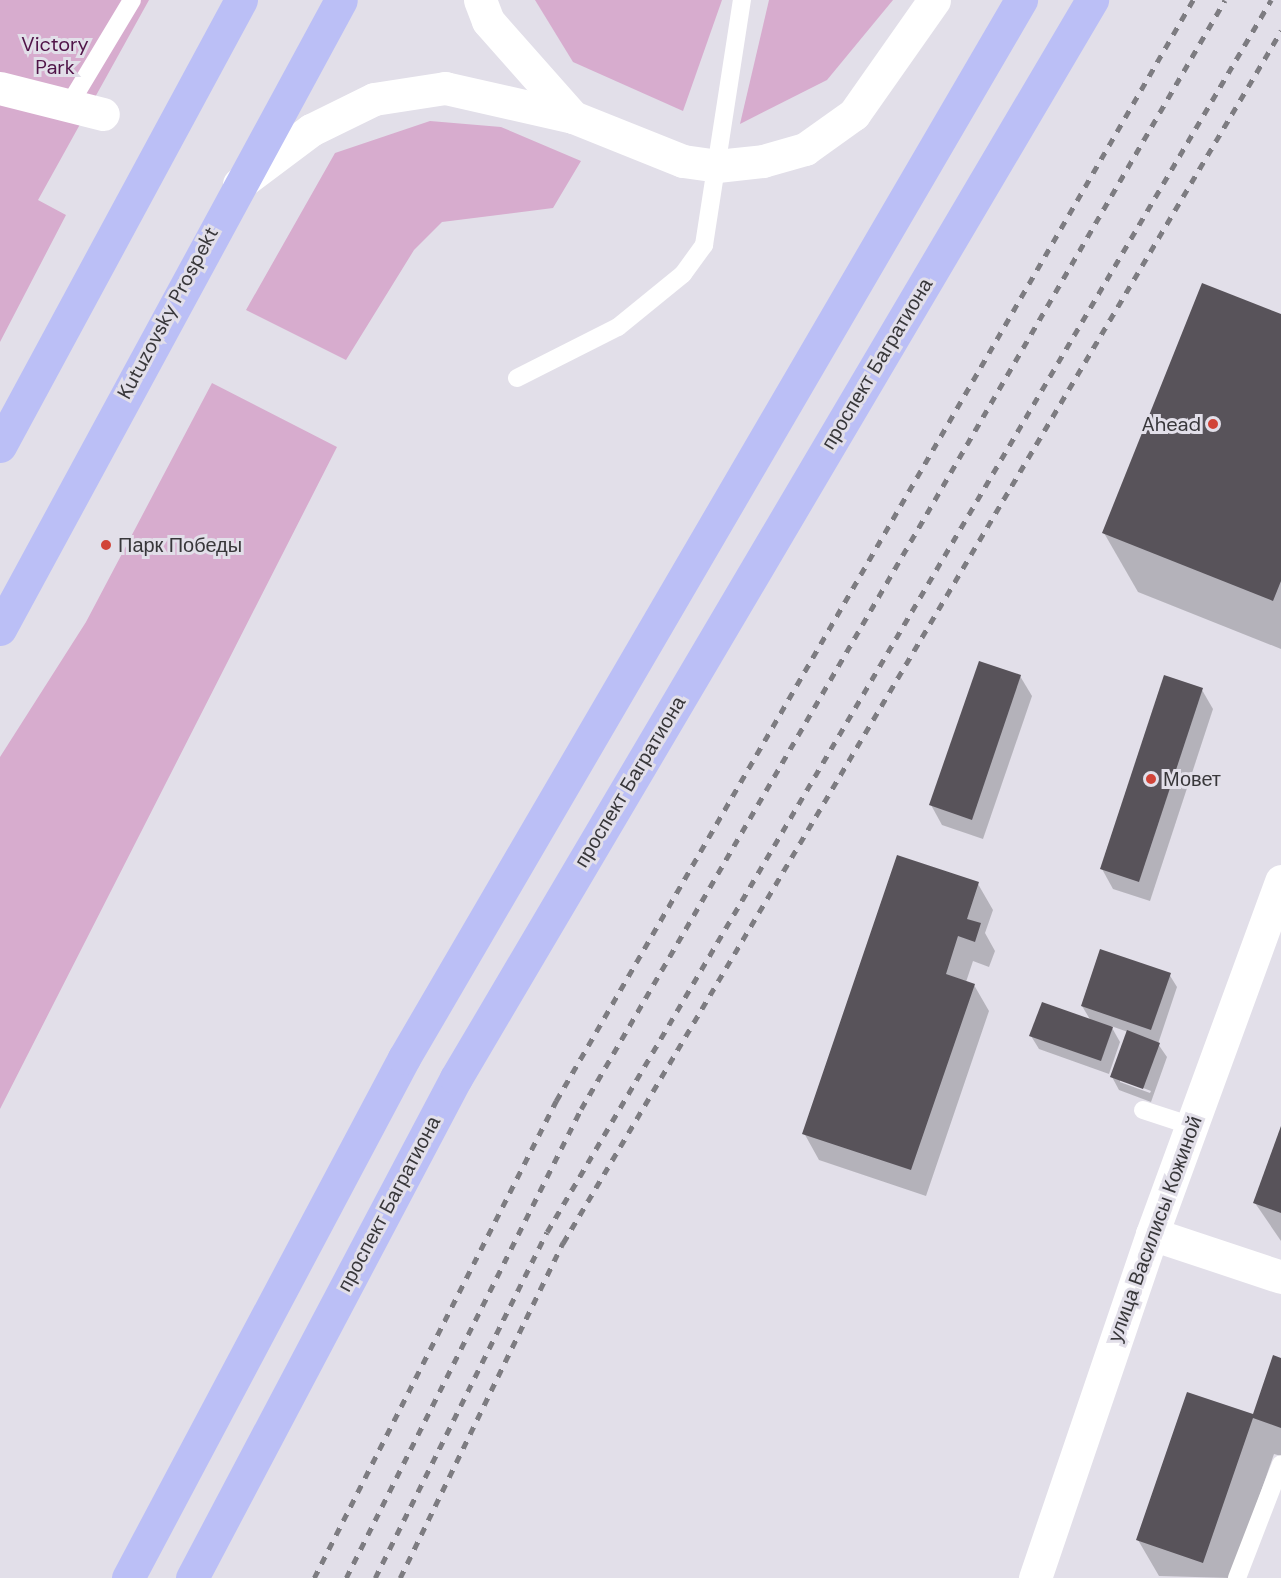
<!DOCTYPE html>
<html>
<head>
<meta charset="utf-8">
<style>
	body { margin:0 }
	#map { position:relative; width:1281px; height:1578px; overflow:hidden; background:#e2dfe9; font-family:"DM Sans",sans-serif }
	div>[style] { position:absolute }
	.green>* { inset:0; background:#d7acce }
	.shadow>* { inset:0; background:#0003 }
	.building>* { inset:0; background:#58535a }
	.lane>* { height:18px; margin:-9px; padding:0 9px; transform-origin:9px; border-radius:9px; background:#fff }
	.street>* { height:33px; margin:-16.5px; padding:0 16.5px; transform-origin:16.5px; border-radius:16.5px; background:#fff }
	.secondary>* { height:33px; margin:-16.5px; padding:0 16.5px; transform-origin:16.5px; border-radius:16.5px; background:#fff }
	.primary>* { height:33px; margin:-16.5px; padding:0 16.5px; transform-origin:16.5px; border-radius:16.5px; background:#bbbff6 }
	.rail>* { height:4.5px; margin-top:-2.25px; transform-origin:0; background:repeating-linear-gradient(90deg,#7d7c81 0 8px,transparent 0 16px) }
	.dots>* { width:16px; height:16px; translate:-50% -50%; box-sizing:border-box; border:3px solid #e2dfe9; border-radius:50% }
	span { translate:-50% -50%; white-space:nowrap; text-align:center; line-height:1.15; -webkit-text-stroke:6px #e2dfe9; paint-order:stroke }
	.park-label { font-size:20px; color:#501448 }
	.street-label { font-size:20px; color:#38373a }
	.poi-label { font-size:20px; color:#38373a }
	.right { translate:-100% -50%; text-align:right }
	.left { translate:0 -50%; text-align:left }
</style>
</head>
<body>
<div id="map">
	<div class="green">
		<div style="clip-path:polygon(0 0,149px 0,38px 200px,66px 215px,0 342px)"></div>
		<div style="clip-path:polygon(535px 0,722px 0,683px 111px,573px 62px)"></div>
		<div style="clip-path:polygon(769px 0,893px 0,827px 80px,740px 124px)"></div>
		<div style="clip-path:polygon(430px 121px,501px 127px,581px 161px,553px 208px,442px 222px,414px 250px,346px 360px,246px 310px,335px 153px)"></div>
		<div style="clip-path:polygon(212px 383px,337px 447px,0 1109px,0 757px,86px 622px)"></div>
	</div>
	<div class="shadow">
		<div style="clip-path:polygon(1281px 316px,1281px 649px,1138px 592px,1104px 533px)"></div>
		<div style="clip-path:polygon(1020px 676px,1032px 696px,983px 839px,942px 825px,931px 805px)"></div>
		<div style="clip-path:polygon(1202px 690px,1213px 709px,1150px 901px,1113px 889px,1102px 869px)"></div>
		<div style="clip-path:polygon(978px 884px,993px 910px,985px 933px,995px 951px,989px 967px,973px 961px,966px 982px,974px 985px,989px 1011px,926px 1196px,819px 1160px,804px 1133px)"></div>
		<div style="clip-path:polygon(evenodd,1169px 974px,1177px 987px,1158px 1044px,1167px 1057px,1151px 1102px,1119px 1090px,1112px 1077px,1128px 1032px,1111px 1026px,1120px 1042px,1109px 1074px,1039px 1049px,1031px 1036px,1091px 1021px,1082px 1006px,1169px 974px,1120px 1079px,1151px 1091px,1150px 1093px,1120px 1082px,1120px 1079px)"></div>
		<div style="clip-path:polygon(1281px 1129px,1281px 1241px,1255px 1203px)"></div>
		<div style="clip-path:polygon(1281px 1359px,1281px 1456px,1274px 1454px,1231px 1578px,1159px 1576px,1138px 1540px,1254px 1416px)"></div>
	</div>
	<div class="building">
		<div style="clip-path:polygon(1202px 283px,1281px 314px,1281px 581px,1273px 601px,1102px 533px)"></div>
		<div style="clip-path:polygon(979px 661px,1021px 675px,972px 820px,929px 805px)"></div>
		<div style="clip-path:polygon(1164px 675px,1203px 688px,1139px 882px,1100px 869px)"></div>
		<div style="clip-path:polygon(897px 855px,979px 882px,967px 919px,981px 923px,975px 942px,958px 936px,946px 974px,975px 984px,911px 1170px,802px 1134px)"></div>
		<div style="clip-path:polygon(1100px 949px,1171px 973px,1151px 1030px,1081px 1006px)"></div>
		<div style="clip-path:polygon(1042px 1002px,1113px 1027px,1101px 1061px,1029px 1036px)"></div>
		<div style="clip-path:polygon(1127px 1030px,1160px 1043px,1143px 1089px,1110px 1077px)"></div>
		<div style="clip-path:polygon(1281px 1126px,1281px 1213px,1253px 1203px)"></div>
		<div style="clip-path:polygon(1273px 1355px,1281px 1358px,1281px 1428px,1253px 1418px,1203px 1563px,1136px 1540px,1187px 1392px,1253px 1414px)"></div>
	</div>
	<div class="lane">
		<div style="left:69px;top:105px;width:122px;rotate:-59deg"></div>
		<div style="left:517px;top:378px;width:113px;rotate:-26.8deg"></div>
		<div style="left:618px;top:327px;width:84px;rotate:-39.2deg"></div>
		<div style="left:683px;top:274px;width:36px;rotate:-54deg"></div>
		<div style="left:704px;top:245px;width:248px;rotate:-81.2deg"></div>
		<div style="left:1143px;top:1110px;width:52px;rotate:18.1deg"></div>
		<div style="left:1237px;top:1578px;width:122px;rotate:-68.9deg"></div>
	</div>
	<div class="street">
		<div style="left:0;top:88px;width:106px;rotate:14.2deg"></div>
		<div style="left:1152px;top:1234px;width:136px;rotate:18.4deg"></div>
	</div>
	<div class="secondary">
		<div style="left:480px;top:0;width:22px;rotate:69deg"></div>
		<div style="left:488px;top:21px;width:128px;rotate:48.5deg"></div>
		<div style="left:239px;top:184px;width:90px;rotate:-36.9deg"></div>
		<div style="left:311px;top:130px;width:70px;rotate:-26.2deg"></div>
		<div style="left:374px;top:99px;width:72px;rotate:-8.8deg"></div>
		<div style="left:445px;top:88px;width:131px;rotate:12.8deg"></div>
		<div style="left:573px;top:117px;width:118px;rotate:21.8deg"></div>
		<div style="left:683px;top:161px;width:34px;rotate:8deg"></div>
		<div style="left:717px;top:166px;width:46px;rotate:-6.2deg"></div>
		<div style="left:763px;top:161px;width:44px;rotate:-15.9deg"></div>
		<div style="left:805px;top:149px;width:60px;rotate:-35.5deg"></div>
		<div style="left:854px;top:114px;width:139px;rotate:-54.9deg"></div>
		<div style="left:1035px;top:1578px;width:363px;rotate:-71.2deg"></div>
		<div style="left:1152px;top:1234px;width:376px;rotate:-69.9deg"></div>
	</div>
	<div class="primary">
		<div style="left:0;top:446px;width:507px;rotate:-61.62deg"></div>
		<div style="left:0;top:629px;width:715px;rotate:-61.54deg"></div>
		<div style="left:128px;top:1578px;width:589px;rotate:-62.04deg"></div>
		<div style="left:404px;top:1058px;width:1225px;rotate:-59.75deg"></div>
		<div style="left:192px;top:1578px;width:565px;rotate:-62.17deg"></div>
		<div style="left:456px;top:1078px;width:1252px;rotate:-59.46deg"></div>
	</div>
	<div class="rail">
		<div style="left:314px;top:1578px;width:535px;rotate:-63.1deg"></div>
		<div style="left:556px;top:1101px;width:1272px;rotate:-59.95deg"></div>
		<div style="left:346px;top:1578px;width:525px;rotate:-63.39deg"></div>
		<div style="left:581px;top:1109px;width:1282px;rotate:-59.86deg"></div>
		<div style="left:375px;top:1578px;width:386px;rotate:-63.6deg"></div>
		<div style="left:547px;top:1232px;width:1429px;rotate:-59.56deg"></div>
		<div style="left:400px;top:1578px;width:373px;rotate:-64.1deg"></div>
		<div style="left:563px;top:1243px;width:1409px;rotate:-59.36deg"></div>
	</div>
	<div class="dots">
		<div style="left:1213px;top:424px;background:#d14438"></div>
		<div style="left:106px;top:545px;background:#d14438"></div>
		<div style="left:1151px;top:779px;background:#d14438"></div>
	</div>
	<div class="park-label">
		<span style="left:55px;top:56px">Victory<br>Park</span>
	</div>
	<div class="street-label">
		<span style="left:168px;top:313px;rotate:-62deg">Kutuzovsky Prospekt</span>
		<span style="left:877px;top:364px;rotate:-59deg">проспект Багратиона</span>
		<span style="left:630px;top:782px;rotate:-59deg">проспект Багратиона</span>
		<span style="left:389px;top:1204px;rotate:-62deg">проспект Багратиона</span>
		<span style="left:1155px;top:1229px;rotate:-70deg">улица Василисы Кожиной</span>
	</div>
	<div class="poi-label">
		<span class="right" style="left:1201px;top:424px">Ahead</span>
		<span class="left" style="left:118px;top:545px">Парк Победы</span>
		<span class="left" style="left:1163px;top:779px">Мовет</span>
	</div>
</div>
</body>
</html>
